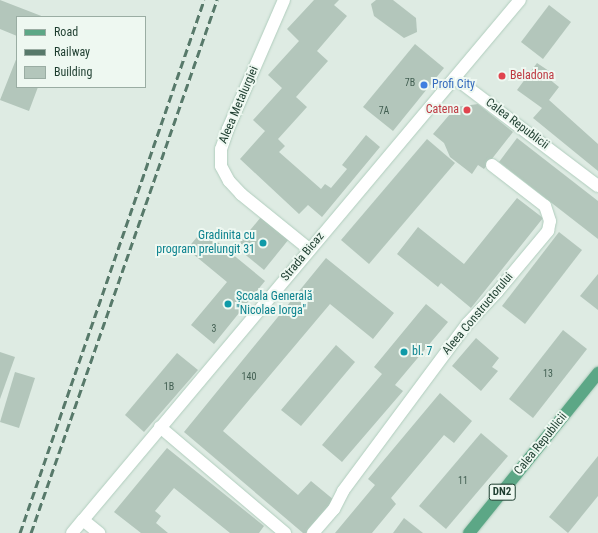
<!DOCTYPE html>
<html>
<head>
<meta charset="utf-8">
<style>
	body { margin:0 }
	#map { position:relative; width:598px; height:533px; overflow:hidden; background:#deebe3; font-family:"Roboto Condensed",sans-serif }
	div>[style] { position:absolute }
	.building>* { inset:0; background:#b3c6bb }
	.roads { filter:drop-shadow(0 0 1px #b0cdbd) drop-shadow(0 0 1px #b0cdbd) }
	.street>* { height:12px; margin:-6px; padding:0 6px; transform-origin:6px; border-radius:6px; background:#fff }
	.secondary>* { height:12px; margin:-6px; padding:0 6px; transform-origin:6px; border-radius:6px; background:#fff }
	.primary>* { height:12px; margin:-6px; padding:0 6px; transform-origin:6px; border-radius:6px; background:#5ca786 }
	.rail>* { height:3px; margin-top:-1.5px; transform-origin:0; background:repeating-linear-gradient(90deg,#57796a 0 8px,transparent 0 12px) }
	.dots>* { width:11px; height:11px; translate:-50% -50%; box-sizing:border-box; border:2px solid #eef8f1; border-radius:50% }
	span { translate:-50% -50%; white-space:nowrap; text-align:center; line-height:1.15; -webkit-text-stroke:4px #eef8f1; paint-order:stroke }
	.number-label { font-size:10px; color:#425f52 }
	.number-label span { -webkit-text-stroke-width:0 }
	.shield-label span { padding:1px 3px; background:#eef8f1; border:1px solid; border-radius:3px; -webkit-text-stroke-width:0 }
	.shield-label { font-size:11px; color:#1d3d2f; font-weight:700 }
	.health-label { font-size:12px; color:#be3a42 }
	.left { translate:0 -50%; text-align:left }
	.right { translate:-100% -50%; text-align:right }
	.shop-label { font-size:12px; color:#366cbe }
	.street-label { font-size:12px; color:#1d3d2f }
	.culture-label { font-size:12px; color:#0d838f }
	.legend { position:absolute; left:16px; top:16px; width:130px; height:72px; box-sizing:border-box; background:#eef8f1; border:1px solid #9aada3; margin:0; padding:5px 7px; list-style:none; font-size:12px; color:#1d3d2f }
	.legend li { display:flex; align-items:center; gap:8px; height:20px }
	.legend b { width:20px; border:1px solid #9aada3 }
</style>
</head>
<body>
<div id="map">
	<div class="building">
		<div style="clip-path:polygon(0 0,44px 17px,17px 17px,17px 36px,0 29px)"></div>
		<div style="clip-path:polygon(314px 0,339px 0,334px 5px,347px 16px,317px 51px,328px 61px,296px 97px,307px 107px,278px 139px,285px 146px,279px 152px,321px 189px,325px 184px,331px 188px,347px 169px,342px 165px,366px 135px,380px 147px,322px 217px,308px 205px,299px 214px,240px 159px,265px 131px,253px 120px,282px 88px,268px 75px,299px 41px,287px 29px)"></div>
		<div style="clip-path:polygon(376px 0,393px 0,416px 18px,417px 32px,404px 38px,374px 16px,371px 4px)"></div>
		<div style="clip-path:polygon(549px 5px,571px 22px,543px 59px,521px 42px)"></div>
		<div style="clip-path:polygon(415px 44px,444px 68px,393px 131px,363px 107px)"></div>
		<div style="clip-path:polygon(17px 57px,17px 87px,38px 87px,29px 111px,0 100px)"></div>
		<div style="clip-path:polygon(537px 63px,552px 73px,548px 78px,559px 87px,549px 100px,598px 144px,598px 171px,533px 118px,542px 108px,517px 90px)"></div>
		<div style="clip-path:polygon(478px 104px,513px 132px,484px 169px,478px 165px,472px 174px,450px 157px,444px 143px,433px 134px,456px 107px)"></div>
		<div style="clip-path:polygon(517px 138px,598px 201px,598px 239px,499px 162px)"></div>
		<div style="clip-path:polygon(427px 139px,455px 163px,369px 264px,341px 240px)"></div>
		<div style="clip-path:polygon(517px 198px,543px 218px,471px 308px,441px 283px,438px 287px,397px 254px,418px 227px,464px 264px)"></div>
		<div style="clip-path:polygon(261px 217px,289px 239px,264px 270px,236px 247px)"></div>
		<div style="clip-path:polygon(203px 230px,265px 281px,214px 344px,191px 325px,227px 282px,187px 249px)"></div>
		<div style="clip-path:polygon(559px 232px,582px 250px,525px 324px,502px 306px)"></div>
		<div style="clip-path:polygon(326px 258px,394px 313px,373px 339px,330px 304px,223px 431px,298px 495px,311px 481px,334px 500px,306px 533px,303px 533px,184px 432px)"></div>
		<div style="clip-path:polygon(598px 274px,598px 310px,580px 296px)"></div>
		<div style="clip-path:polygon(426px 304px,448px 322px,395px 385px,403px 391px,342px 462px,322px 445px,382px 374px,374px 367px)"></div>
		<div style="clip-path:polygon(563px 330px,587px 349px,533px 418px,509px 399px)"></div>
		<div style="clip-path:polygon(476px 338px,499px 358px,492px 367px,498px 371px,481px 391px,452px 366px)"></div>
		<div style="clip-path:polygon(336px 345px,355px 362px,301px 426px,281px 410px)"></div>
		<div style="clip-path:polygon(0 352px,15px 357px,0 399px)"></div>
		<div style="clip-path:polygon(177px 353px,198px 370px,144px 432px,125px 415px)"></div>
		<div style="clip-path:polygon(15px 372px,35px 378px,19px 428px,0 422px)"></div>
		<div style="clip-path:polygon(440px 393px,472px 421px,454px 443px,444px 435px,391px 498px,396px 504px,372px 533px,335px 533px,375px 485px,368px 479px)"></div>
		<div style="clip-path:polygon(481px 433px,508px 456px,446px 529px,419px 506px)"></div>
		<div style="clip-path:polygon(167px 448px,264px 526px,259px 533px,230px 533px,174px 488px,155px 511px,161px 516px,156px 523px,168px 533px,141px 533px,114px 512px)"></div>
		<div style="clip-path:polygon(598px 456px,598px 496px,568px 533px,549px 517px)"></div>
		<div style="clip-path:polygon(404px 518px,423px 533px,393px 533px)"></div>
	</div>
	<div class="roads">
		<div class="street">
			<div style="left:284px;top:0;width:141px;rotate:113.5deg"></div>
			<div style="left:228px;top:129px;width:21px;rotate:109deg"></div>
			<div style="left:221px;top:149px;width:17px;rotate:90deg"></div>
			<div style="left:221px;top:166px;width:17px;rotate:62deg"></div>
			<div style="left:229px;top:181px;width:18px;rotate:47deg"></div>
			<div style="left:241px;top:194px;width:87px;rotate:39deg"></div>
			<div style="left:455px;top:78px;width:179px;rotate:37.1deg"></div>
			<div style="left:160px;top:427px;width:164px;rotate:40.3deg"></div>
			<div style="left:83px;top:520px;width:679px;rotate:-49.96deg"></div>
			<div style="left:313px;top:533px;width:32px;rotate:-49deg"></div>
			<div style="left:334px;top:509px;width:20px;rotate:-63deg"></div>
			<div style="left:343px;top:491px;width:208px;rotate:-53.4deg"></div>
			<div style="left:467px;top:324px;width:44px;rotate:-46.8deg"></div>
			<div style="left:497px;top:292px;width:80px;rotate:-50.1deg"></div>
			<div style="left:548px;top:231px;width:10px;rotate:-79deg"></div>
			<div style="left:550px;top:221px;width:16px;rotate:-108deg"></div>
			<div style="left:545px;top:206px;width:67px;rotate:-142.3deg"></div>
		</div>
		<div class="secondary">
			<div style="left:72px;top:533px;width:17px;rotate:-50deg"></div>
			<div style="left:83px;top:520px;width:21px;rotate:39deg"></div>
		</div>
		<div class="primary">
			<div style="left:469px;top:533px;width:206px;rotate:-51.1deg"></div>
		</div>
	</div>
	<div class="rail">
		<div style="left:20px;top:533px;width:564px;rotate:-70.95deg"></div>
		<div style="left:31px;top:533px;width:565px;rotate:-70.76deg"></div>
	</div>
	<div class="dots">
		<div style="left:502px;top:76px;background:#e0444e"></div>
		<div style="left:424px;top:85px;background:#3f7fe0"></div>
		<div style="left:467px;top:110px;background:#e0444e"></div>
		<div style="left:263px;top:243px;background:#0f9aa8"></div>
		<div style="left:228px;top:304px;background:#0f9aa8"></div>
		<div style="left:404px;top:352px;background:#0f9aa8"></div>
	</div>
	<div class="number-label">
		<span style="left:410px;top:83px">7B</span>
		<span style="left:384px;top:111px">7A</span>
		<span style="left:214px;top:329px">3</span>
		<span style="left:548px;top:374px">13</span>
		<span style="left:249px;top:377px">140</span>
		<span style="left:169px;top:387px">1B</span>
		<span style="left:463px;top:481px">11</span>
	</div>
	<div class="shield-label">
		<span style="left:502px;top:492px">DN2</span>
	</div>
	<div class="health-label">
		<span class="left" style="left:510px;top:76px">Beladona</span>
		<span class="right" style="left:459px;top:110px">Catena</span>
	</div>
	<div class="shop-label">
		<span class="left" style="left:432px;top:85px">Profi City</span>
	</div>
	<div class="street-label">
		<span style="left:239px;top:105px;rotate:-67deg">Aleea Metalurgiei</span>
		<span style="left:517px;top:124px;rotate:37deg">Calea Republicii</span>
		<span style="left:303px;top:257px;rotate:-50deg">Strada Bicaz</span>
		<span style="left:478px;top:314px;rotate:-50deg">Aleea Constructorului</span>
		<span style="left:541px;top:444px;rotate:-51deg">Calea Republicii</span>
	</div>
	<div class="culture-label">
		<span class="right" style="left:255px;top:243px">Gradinita cu<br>program prelungit 31</span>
		<span class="left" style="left:236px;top:304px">Școala Generală<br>"Nicolae Iorga"</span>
		<span class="left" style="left:412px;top:352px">bl. 7</span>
	</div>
	<ul class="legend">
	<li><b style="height:5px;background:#5ca786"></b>Road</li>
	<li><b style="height:5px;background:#57796a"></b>Railway</li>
	<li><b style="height:11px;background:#b3c6bb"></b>Building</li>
	</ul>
</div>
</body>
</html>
